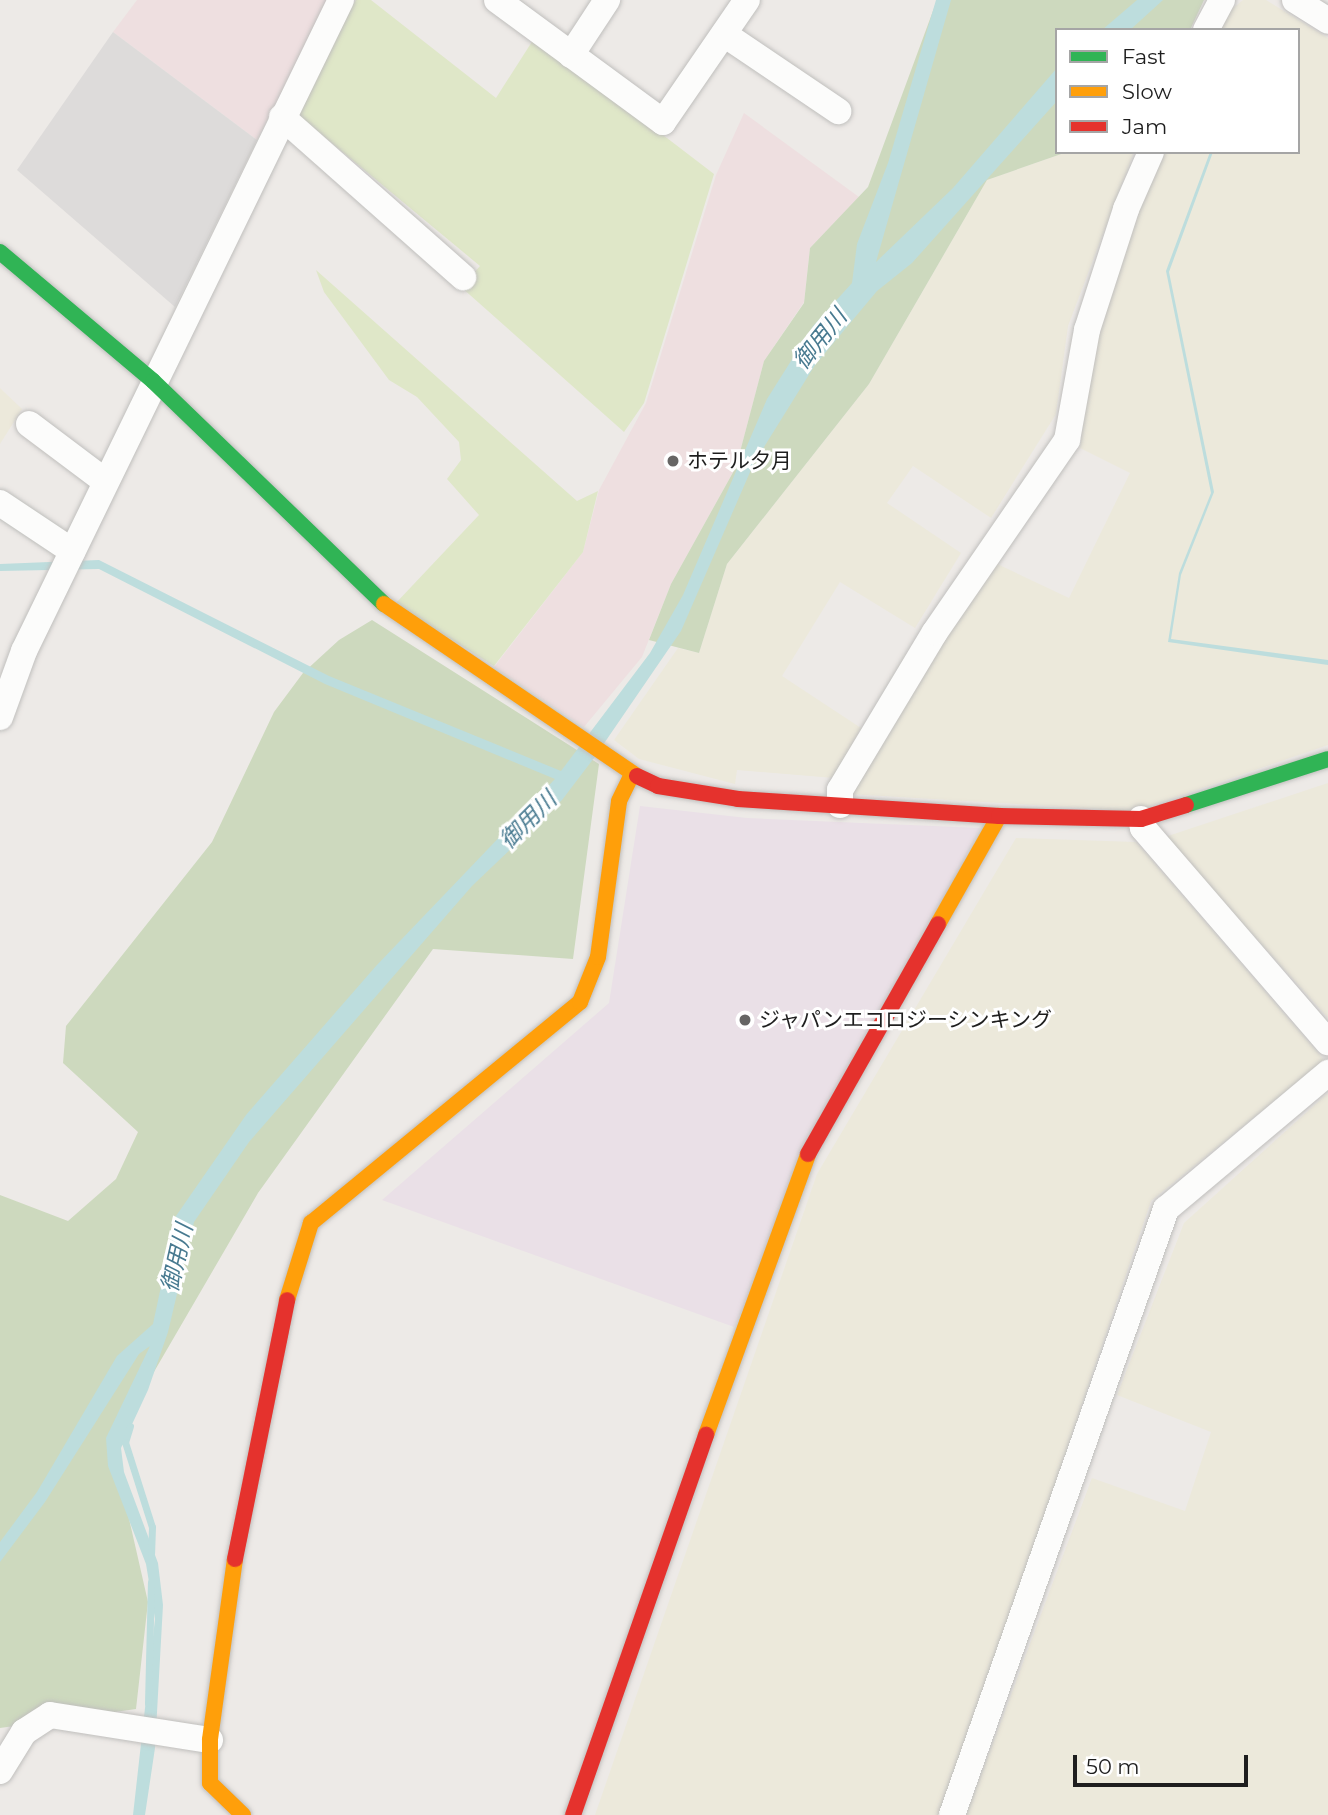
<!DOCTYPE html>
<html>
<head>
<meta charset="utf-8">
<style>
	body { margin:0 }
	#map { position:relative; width:1328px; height:1815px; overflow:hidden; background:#edeae7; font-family:Montserrat,"Noto Sans JP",sans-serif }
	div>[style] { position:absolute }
	.commercial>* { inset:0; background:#eedfe0 }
	.industrial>* { inset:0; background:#eae0e7 }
	.farmland>* { inset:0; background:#ece9db }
	.grass>* { inset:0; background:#dfe7c8 }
	.forest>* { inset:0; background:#cdd9be }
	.parking>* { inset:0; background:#dddbda }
	.water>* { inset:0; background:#bddddd }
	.stream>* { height:7px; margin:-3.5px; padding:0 3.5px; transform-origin:3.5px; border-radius:3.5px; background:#bddddd }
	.roads { filter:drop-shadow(0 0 2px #c0bfbd) drop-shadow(0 0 2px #c0bfbd) }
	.street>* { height:26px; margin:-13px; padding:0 13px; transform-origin:13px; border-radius:13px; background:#fcfcfb }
	.fast>* { height:16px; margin:-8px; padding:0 8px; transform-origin:8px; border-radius:8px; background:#30b455 }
	.slow>* { height:16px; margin:-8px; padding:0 8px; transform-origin:8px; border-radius:8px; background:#ff9f0a }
	.jam>* { height:16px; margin:-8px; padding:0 8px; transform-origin:8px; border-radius:8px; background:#e5322d }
	.dots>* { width:19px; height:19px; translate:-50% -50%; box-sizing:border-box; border:4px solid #fff; border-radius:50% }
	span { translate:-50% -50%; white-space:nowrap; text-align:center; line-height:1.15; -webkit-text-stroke:6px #fff; paint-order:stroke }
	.poi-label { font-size:21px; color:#1e1e1e }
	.left { translate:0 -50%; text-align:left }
	.water-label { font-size:23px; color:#487a90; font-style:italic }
	.legend { position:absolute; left:1055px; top:28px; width:245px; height:126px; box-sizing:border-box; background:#fff; border:2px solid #a5a5a5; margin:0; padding:9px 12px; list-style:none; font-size:21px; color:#1e1e1e }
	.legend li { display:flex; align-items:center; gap:14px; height:35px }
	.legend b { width:35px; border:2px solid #a5a5a5 }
	.scale { position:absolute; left:1073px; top:1755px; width:175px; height:32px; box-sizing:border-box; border:4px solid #1e1e1e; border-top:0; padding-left:9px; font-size:21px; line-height:24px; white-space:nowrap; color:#1e1e1e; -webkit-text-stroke:5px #fff; paint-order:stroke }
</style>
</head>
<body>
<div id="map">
	<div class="commercial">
		<div style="clip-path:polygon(137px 0,332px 0,257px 140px,113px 32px)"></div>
		<div style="clip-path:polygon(744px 113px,859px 197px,810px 248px,804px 302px,764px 361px,736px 467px,671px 584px,642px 657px,584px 727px,494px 667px,583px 552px,599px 490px,646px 403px,716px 175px)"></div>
	</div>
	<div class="industrial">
		<div style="clip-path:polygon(640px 806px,747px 818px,980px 828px,734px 1327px,382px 1200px,609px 1003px)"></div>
	</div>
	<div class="farmland">
		<div style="clip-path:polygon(1243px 0,1266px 0,1328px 38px,1328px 745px,1135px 811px,848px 794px,993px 562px,1069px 598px,1130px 473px,1080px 448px,1095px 337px,1134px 214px,1162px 152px,1298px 152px,1298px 30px,1219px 30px,1227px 13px)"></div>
		<div style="clip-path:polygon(1067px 152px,1134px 152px,1068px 326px,1056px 414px,991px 518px,913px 466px,887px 503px,961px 553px,915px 628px,840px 582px,782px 676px,861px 728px,834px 778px,737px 770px,735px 784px,639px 759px,614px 740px,678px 648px,699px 653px,727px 564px,869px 384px,987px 180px)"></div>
		<div style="clip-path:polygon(0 388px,22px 409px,0 444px)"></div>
		<div style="clip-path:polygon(1328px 783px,1328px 1018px,1165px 837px)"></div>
		<div style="clip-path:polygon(1016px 838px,1136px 842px,1324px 1060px,1151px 1201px,943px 1815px,595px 1815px,817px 1174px)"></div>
		<div style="clip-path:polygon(1328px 1093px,1328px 1815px,966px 1815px,1092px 1478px,1185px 1511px,1211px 1432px,1117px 1395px,1184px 1223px)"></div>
	</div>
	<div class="grass">
		<div style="clip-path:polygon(356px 0,371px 0,496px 98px,535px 37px,714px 174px,644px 403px,624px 432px,461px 287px,480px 266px,298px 115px,340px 22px)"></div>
		<div style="clip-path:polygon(316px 270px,577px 501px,598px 491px,583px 552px,494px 666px,395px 604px,479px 515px,447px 479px,461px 460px,459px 442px,417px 397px,389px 380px,324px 292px)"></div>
	</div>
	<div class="forest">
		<div style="clip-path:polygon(937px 0,1204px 0,1190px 30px,1057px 30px,1057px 152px,1067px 152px,987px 180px,869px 384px,727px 564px,699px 653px,649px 640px,671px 584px,736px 467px,764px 361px,804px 303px,810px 248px,868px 187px)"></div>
		<div style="clip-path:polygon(372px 620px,599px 764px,573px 959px,433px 949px,258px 1193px,112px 1444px,148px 1602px,136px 1709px,0 1728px,0 1195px,68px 1221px,116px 1179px,138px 1132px,63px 1063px,66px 1026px,212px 842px,274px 712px,303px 673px,339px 640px)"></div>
	</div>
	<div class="parking">
		<div style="clip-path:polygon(113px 32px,257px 140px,175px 307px,17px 170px)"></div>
	</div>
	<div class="water">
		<div style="clip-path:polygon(936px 0,951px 0,876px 262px,953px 188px,1057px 68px,1057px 101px,912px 263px,877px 291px,815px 365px,754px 463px,681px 631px,594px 758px,562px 800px,472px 886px,249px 1142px,194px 1222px,168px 1332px,148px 1390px,121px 1448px,124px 1472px,158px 1563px,163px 1605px,155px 1748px,145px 1815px,133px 1815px,155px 1619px,146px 1564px,108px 1466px,106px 1438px,150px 1346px,139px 1354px,45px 1502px,0 1562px,0 1542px,37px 1492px,117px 1356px,153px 1324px,176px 1216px,246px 1115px,376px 966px,555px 779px,325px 684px,99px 569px,0 571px,0 564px,99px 560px,329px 676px,561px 771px,650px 653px,683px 595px,767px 399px,813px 326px,852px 283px,857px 244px,888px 163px)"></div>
		<div style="clip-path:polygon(1137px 0,1163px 0,1130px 30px,1102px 30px)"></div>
		<div style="clip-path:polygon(1210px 152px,1213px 152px,1169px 272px,1214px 492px,1181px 575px,1171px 639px,1328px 660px,1328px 665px,1168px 642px,1179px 573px,1211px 493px,1166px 271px)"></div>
	</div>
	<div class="stream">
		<div style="left:130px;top:1426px;width:17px;rotate:107deg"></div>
		<div style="left:125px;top:1442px;width:89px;rotate:72.4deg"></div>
		<div style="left:152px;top:1527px;width:26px;rotate:92deg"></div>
		<div style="left:148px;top:1703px;width:121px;rotate:-88.6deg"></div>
	</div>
	<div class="roads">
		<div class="street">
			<div style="left:497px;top:0;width:206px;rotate:36.3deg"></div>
			<div style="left:663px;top:122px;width:148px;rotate:-55.5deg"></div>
			<div style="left:1295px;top:0;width:39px;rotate:32deg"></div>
			<div style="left:1206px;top:30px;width:34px;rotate:-62deg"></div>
			<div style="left:724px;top:34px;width:138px;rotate:34deg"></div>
			<div style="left:571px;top:55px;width:66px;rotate:-56.8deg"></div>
			<div style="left:282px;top:117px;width:242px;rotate:41.5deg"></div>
			<div style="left:29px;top:424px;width:95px;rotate:36.9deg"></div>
			<div style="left:0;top:503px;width:87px;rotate:33.7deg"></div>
			<div style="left:0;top:717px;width:70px;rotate:-70deg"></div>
			<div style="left:24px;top:651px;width:724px;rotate:-64.04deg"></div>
			<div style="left:840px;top:805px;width:15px;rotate:-90deg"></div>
			<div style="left:840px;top:790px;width:184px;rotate:-59deg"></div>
			<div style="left:935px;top:632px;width:233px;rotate:-55.5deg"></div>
			<div style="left:1067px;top:440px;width:112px;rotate:-79.7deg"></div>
			<div style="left:1087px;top:330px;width:127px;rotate:-72.1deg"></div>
			<div style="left:1126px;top:209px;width:62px;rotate:-66.3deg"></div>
			<div style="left:1141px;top:819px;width:9px;rotate:77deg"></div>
			<div style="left:1143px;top:828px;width:283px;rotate:49.2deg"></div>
			<div style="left:0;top:1771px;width:46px;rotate:-58.4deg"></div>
			<div style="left:24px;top:1732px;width:31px;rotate:-33deg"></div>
			<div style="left:50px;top:1715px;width:162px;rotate:8.9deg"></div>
			<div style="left:952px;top:1815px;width:643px;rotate:-70.55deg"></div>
			<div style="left:1166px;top:1209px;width:212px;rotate:-40deg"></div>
		</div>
		<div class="fast">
			<div style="left:0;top:252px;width:200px;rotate:40.1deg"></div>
			<div style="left:153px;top:381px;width:321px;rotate:44deg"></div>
			<div style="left:1186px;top:805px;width:149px;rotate:-17.9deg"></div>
		</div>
		<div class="slow">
			<div style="left:384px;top:604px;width:306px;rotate:34.2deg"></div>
			<div style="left:938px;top:924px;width:124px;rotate:-60.5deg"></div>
			<div style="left:287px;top:1300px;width:81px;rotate:-72.7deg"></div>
			<div style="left:311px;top:1223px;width:348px;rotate:-39.4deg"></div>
			<div style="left:580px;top:1002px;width:48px;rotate:-68.2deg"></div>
			<div style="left:598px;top:957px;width:157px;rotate:-82.3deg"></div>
			<div style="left:619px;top:801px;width:30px;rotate:-64deg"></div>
			<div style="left:706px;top:1435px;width:299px;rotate:-70deg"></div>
			<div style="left:235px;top:1559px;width:183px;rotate:97.9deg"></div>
			<div style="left:210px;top:1740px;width:43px;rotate:90deg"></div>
			<div style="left:210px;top:1783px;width:46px;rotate:44.1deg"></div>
		</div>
		<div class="jam">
			<div style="left:637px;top:776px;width:23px;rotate:25deg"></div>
			<div style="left:658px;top:786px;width:81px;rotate:9.2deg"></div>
			<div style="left:738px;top:799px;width:262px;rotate:3.7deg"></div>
			<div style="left:999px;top:816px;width:142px;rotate:1.2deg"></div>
			<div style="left:1141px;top:819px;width:47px;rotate:-17.3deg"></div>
			<div style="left:808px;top:1154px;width:264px;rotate:-60.5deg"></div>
			<div style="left:235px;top:1559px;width:264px;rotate:-78.6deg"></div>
			<div style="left:573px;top:1815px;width:403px;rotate:-70.7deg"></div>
		</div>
	</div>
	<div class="dots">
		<div style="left:673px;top:461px;background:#666564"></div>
		<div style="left:745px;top:1020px;background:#666564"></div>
	</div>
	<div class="poi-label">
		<span class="left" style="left:687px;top:461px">ホテル夕月</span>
		<span class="left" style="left:759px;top:1020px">ジャパンエコロジーシンキング</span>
	</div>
	<div class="water-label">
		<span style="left:820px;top:339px;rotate:-51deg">御用川</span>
		<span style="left:528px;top:820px;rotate:-45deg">御用川</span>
		<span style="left:177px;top:1258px;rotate:-77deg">御用川</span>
	</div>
	<ul class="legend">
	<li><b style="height:9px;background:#30b455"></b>Fast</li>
	<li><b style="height:9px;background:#ff9f0a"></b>Slow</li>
	<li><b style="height:9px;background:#e5322d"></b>Jam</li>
	</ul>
	<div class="scale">50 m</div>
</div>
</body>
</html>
